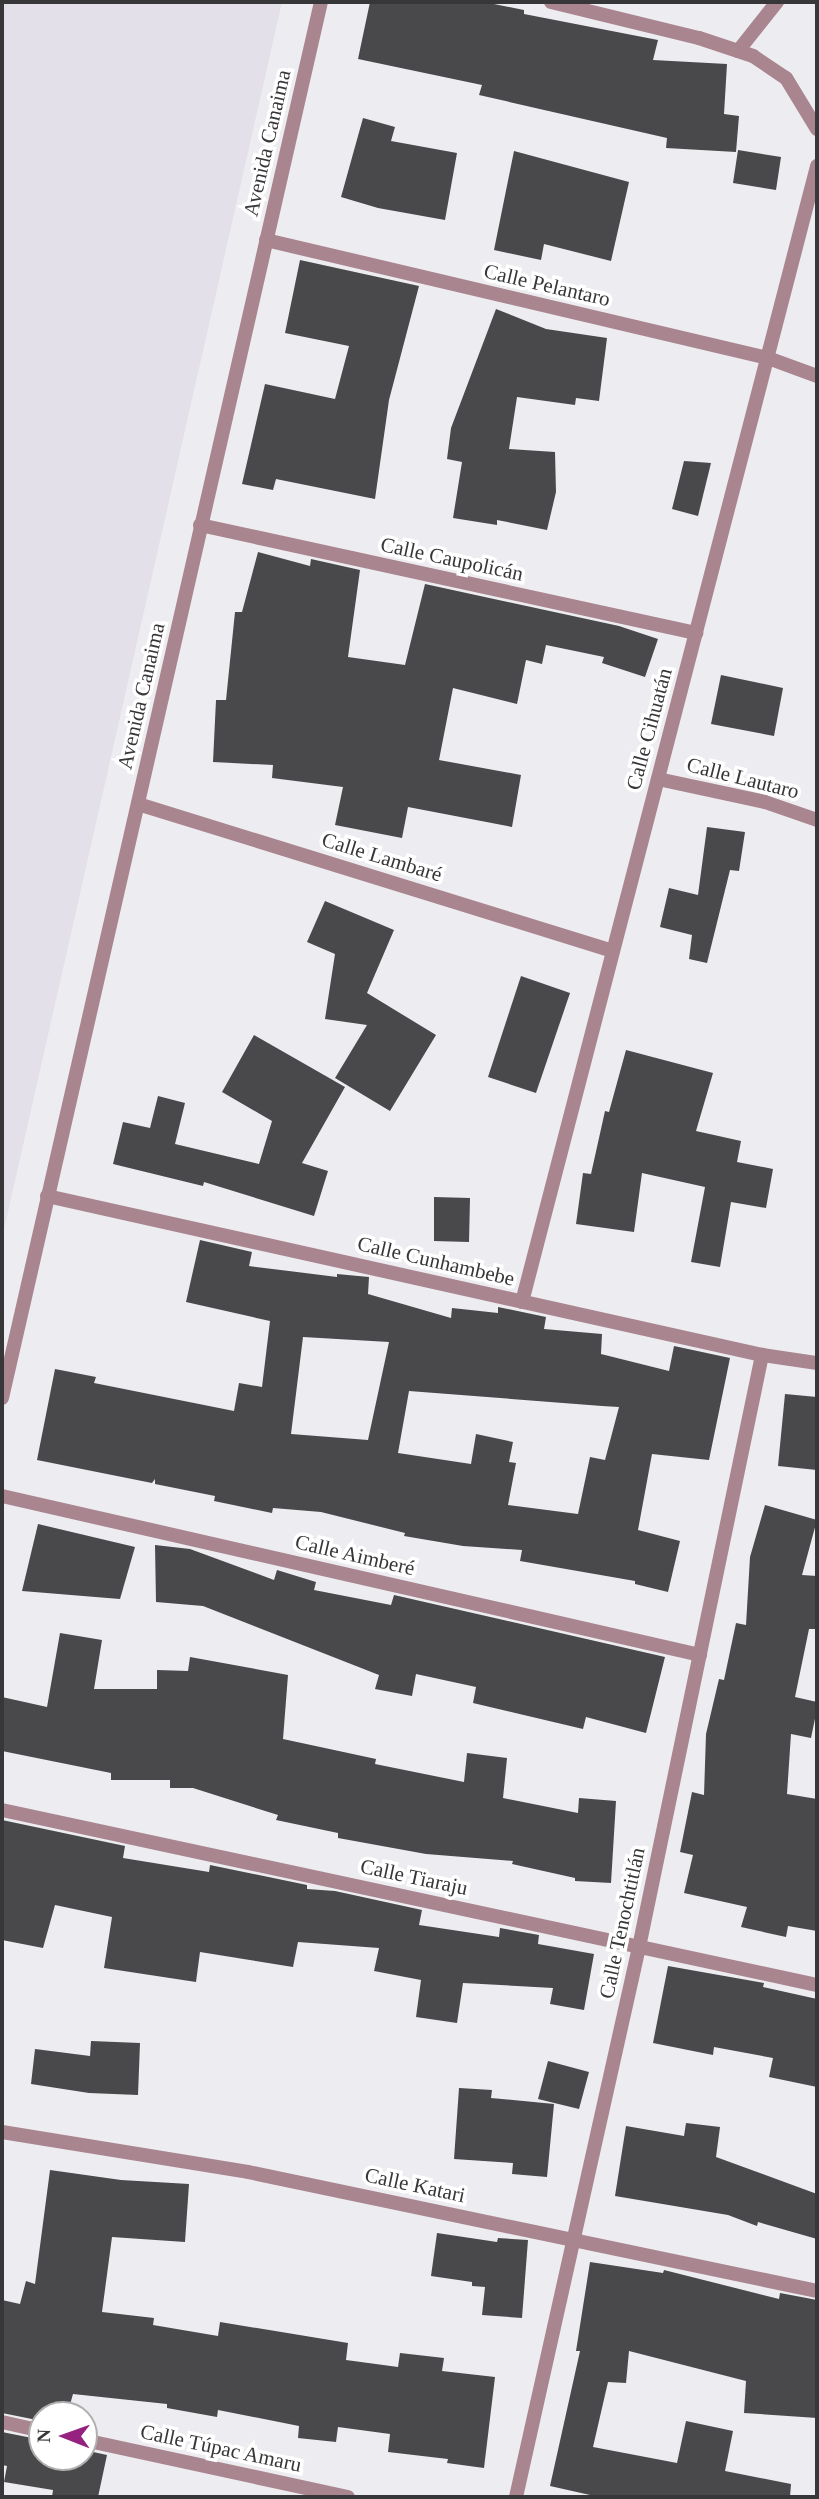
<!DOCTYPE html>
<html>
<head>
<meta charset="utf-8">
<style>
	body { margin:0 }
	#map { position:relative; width:819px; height:2499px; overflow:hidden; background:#edecf0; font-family:"Times New Roman",serif }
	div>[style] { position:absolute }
	.built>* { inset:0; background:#e3e0ea }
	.building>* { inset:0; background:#49484b }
	.street>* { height:14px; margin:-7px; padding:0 7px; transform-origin:7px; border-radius:7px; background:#a9858f }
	span { translate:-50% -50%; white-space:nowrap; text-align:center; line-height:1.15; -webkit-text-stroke:7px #fff; paint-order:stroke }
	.street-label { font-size:21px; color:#373638 }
	.frame { position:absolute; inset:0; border:4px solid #373638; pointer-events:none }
	.north { position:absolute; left:28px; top:2401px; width:70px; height:70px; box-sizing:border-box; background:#fff; border:2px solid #afafaf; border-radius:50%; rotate:271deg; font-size:19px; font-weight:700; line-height:28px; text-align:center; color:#373638 }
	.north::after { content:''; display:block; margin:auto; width:24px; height:32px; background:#96227f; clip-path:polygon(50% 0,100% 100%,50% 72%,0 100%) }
</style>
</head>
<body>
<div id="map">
	<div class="built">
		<div style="clip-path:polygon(2px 2px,282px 2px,2px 1238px)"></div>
	</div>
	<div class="building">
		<div style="clip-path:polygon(370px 2px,484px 2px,524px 10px,524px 14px,658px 40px,653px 60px,727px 64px,724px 114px,739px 116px,736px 152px,666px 148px,667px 138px,479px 95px,482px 85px,358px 59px)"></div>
		<div style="clip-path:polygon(363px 118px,395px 127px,391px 141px,457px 153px,445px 220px,378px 208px,341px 197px)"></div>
		<div style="clip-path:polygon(738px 150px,781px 157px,776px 190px,733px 183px)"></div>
		<div style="clip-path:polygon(514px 151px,629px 182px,611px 261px,544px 244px,541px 260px,494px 250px)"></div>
		<div style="clip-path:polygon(300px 260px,419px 286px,389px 400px,375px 499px,276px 479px,273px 490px,242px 484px,265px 384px,335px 399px,349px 346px,285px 333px)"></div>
		<div style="clip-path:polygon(496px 309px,546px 329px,607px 338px,599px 401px,576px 398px,575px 405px,517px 397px,509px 449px,555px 452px,556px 492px,547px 530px,497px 520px,497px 525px,453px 518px,462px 462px,447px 459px,451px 428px)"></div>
		<div style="clip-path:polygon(684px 461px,711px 463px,698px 516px,672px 509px)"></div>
		<div style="clip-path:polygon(258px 552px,310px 566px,311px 559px,360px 570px,348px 657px,405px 665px,425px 584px,619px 626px,658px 639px,645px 677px,602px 663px,604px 657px,546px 645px,542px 664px,526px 660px,517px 704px,453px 688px,439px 760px,521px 775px,512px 827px,408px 807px,402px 838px,335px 825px,343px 787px,272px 778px,273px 765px,213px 762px,216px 700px,226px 700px,235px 612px,242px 612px)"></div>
		<div style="clip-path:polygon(721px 675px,783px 688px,774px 736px,711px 724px)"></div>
		<div style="clip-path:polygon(707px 827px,745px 832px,739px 871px,730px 870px,707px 963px,689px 959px,692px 935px,660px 927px,669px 888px,698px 895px)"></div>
		<div style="clip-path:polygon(325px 901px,394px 930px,367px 993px,436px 1035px,390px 1111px,335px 1078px,367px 1025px,325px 1019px,335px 954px,307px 942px)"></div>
		<div style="clip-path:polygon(521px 976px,570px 993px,536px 1093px,488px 1077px)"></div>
		<div style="clip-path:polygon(254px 1035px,345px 1087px,302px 1163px,328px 1171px,314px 1216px,204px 1182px,203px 1186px,113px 1164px,123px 1122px,150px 1128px,158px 1096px,185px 1103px,175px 1144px,259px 1164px,272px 1121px,222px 1092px)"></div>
		<div style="clip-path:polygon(626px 1050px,713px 1073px,696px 1131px,741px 1141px,737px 1162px,773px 1169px,766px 1208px,731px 1202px,720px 1267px,691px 1262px,705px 1187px,642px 1173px,634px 1232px,576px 1224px,583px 1173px,591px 1174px,605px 1111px,609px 1112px)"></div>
		<div style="clip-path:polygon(434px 1197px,470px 1198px,469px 1242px,434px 1241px)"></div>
		<div style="clip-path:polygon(evenodd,200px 1240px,252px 1252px,249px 1266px,337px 1277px,337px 1274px,369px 1277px,368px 1294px,451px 1318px,452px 1308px,498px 1313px,498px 1307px,546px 1317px,544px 1329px,602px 1334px,601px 1354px,669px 1371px,674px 1346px,730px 1358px,709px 1460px,652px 1454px,638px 1530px,680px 1541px,668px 1592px,635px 1584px,635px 1581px,520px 1561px,522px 1550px,463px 1546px,404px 1536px,405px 1533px,321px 1512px,273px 1508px,272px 1513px,214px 1501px,215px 1496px,155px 1484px,155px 1479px,152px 1483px,37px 1460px,55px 1369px,96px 1377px,94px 1383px,234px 1411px,239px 1383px,262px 1387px,270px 1321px,186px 1302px,200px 1240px,303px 1337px,389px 1342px,368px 1440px,291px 1434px,303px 1337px,200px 1240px,409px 1391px,602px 1406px,619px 1407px,605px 1460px,590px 1457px,578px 1514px,508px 1505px,516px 1463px,509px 1462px,513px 1442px,476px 1434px,471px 1464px,398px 1453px,409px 1391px)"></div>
		<div style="clip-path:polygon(785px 1394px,817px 1397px,817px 1470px,778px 1466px)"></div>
		<div style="clip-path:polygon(765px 1505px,817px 1520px,802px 1575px,817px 1576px,816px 1629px,809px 1629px,795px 1697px,817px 1702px,817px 1709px,811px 1738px,791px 1734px,787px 1794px,817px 1799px,817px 1931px,788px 1926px,786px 1937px,741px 1927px,747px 1907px,684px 1893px,693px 1855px,680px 1852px,692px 1792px,704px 1795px,706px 1734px,719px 1679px,724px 1680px,736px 1623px,746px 1625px,750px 1557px)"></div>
		<div style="clip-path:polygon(38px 1524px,135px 1547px,120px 1599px,22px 1591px)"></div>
		<div style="clip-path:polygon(155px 1545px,190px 1549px,274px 1580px,277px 1570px,316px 1582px,314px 1590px,391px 1605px,394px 1595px,665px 1657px,646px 1733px,586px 1717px,583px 1729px,473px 1703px,476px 1687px,416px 1674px,412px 1696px,375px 1689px,379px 1675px,203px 1606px,156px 1602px)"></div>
		<div style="clip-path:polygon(60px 1633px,102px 1640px,94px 1689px,157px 1689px,157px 1670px,188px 1671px,190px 1657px,288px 1675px,283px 1739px,376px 1759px,375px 1764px,464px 1782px,467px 1753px,507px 1758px,503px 1798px,578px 1813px,579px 1798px,616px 1801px,611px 1883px,575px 1881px,575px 1878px,512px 1864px,513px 1861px,426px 1854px,338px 1838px,338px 1833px,276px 1820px,278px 1815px,193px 1788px,170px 1788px,170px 1780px,111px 1780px,111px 1773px,2px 1751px,2px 1697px,47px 1707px)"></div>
		<div style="clip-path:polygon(2px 1820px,125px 1846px,123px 1858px,209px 1872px,210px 1865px,307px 1885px,307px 1889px,335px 1891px,422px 1910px,419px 1925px,499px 1937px,500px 1928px,539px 1935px,538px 1944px,594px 1954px,584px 2010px,550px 2004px,553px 1988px,463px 1983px,457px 2023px,416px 2017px,421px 1980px,374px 1971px,379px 1948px,298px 1942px,293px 1967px,200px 1952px,196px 1982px,104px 1968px,112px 1917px,55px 1905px,43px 1948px,2px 1940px)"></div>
		<div style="clip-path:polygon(668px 1966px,764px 1983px,763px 1987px,817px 1999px,817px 2087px,769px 2077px,773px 2058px,714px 2047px,713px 2055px,653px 2043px)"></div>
		<div style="clip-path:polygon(91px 2041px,140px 2043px,138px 2095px,89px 2093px,31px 2084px,35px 2049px,90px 2056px)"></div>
		<div style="clip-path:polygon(548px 2061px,589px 2072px,579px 2109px,538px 2099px)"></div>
		<div style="clip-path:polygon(459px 2088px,492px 2090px,491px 2098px,554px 2104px,547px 2177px,512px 2174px,513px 2163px,454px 2159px)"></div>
		<div style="clip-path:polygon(686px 2123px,720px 2127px,716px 2157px,817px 2194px,817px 2239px,758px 2222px,757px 2226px,728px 2215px,615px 2196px,626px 2126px,684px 2136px)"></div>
		<div style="clip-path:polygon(50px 2170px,121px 2180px,189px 2184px,185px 2242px,112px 2237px,102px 2312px,154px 2318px,153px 2325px,218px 2336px,220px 2322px,348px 2343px,346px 2360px,398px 2367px,400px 2353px,444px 2358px,442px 2371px,495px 2377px,484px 2468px,447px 2463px,448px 2459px,388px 2452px,390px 2434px,338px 2427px,336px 2442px,298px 2438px,299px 2426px,218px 2410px,217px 2417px,167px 2408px,167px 2404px,73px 2394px,67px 2415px,42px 2415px,42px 2421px,2px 2413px,2px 2300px,20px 2304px,26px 2281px,35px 2284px)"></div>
		<div style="clip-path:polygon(437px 2233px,497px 2242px,498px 2238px,528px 2240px,522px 2318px,482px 2315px,485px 2287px,472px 2286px,472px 2282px,431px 2276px)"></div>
		<div style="clip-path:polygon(590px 2262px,663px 2273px,664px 2270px,779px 2299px,780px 2293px,817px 2300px,817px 2418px,744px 2413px,746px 2381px,629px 2351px,626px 2383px,608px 2382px,593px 2447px,677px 2463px,686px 2421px,733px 2431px,725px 2471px,791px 2484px,790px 2497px,599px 2497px,550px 2486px,580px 2351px,576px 2351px)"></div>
		<div style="clip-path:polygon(2px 2432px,42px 2440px,42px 2457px,84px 2457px,84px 2450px,107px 2455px,98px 2497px,52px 2497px,53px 2490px,4px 2482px,7px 2466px,2px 2465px)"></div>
	</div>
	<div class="street">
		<div style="left:551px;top:2px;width:152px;rotate:13.7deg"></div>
		<div style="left:699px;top:38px;width:57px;rotate:18.4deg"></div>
		<div style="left:753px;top:56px;width:40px;rotate:34deg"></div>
		<div style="left:786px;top:78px;width:60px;rotate:58.7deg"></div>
		<div style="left:738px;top:51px;width:63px;rotate:-51.5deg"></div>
		<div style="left:266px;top:240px;width:516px;rotate:13.23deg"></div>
		<div style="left:768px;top:358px;width:52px;rotate:20.2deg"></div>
		<div style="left:200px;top:525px;width:508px;rotate:12.28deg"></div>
		<div style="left:658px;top:779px;width:109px;rotate:12.1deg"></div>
		<div style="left:765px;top:802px;width:55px;rotate:19.1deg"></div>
		<div style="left:138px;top:804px;width:497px;rotate:17.2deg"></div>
		<div style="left:47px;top:1196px;width:732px;rotate:12.54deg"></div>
		<div style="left:762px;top:1355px;width:56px;rotate:8.3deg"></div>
		<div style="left:522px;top:1302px;width:1174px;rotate:-75.44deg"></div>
		<div style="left:2px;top:1398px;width:1432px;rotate:-77.13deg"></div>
		<div style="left:2px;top:1496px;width:716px;rotate:12.83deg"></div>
		<div style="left:2px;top:1810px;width:834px;rotate:12.12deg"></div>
		<div style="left:2px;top:2132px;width:249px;rotate:9.2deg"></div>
		<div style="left:248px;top:2172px;width:581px;rotate:11.81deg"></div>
		<div style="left:2px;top:2422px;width:41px;rotate:12.7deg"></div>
		<div style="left:84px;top:2440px;width:270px;rotate:12.2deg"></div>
		<div style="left:516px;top:2497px;width:564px;rotate:-77.39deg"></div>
		<div style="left:639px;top:1947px;width:605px;rotate:-78.26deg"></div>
	</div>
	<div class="street-label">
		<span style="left:267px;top:143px;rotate:-77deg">Avenida Canaima</span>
		<span style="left:547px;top:285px;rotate:13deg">Calle Pelantaro</span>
		<span style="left:452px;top:559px;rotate:12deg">Calle Caupolicán</span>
		<span style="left:141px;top:696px;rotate:-77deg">Avenida Canaima</span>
		<span style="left:649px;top:729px;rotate:-75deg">Calle Cihuatán</span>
		<span style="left:743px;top:778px;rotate:14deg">Calle Lautaro</span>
		<span style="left:382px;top:857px;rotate:17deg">Calle Lambaré</span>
		<span style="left:436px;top:1261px;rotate:13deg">Calle Cunhambebe</span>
		<span style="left:355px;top:1555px;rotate:13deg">Calle Aimberé</span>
		<span style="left:414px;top:1877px;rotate:12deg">Calle Tiaraju</span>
		<span style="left:622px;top:1923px;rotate:-78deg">Calle Tenochtitlán</span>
		<span style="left:415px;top:2185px;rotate:12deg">Calle Katari</span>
		<span style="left:221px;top:2448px;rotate:12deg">Calle Túpac Amaru</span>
	</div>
	<div class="frame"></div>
	<div class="north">N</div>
</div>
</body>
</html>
